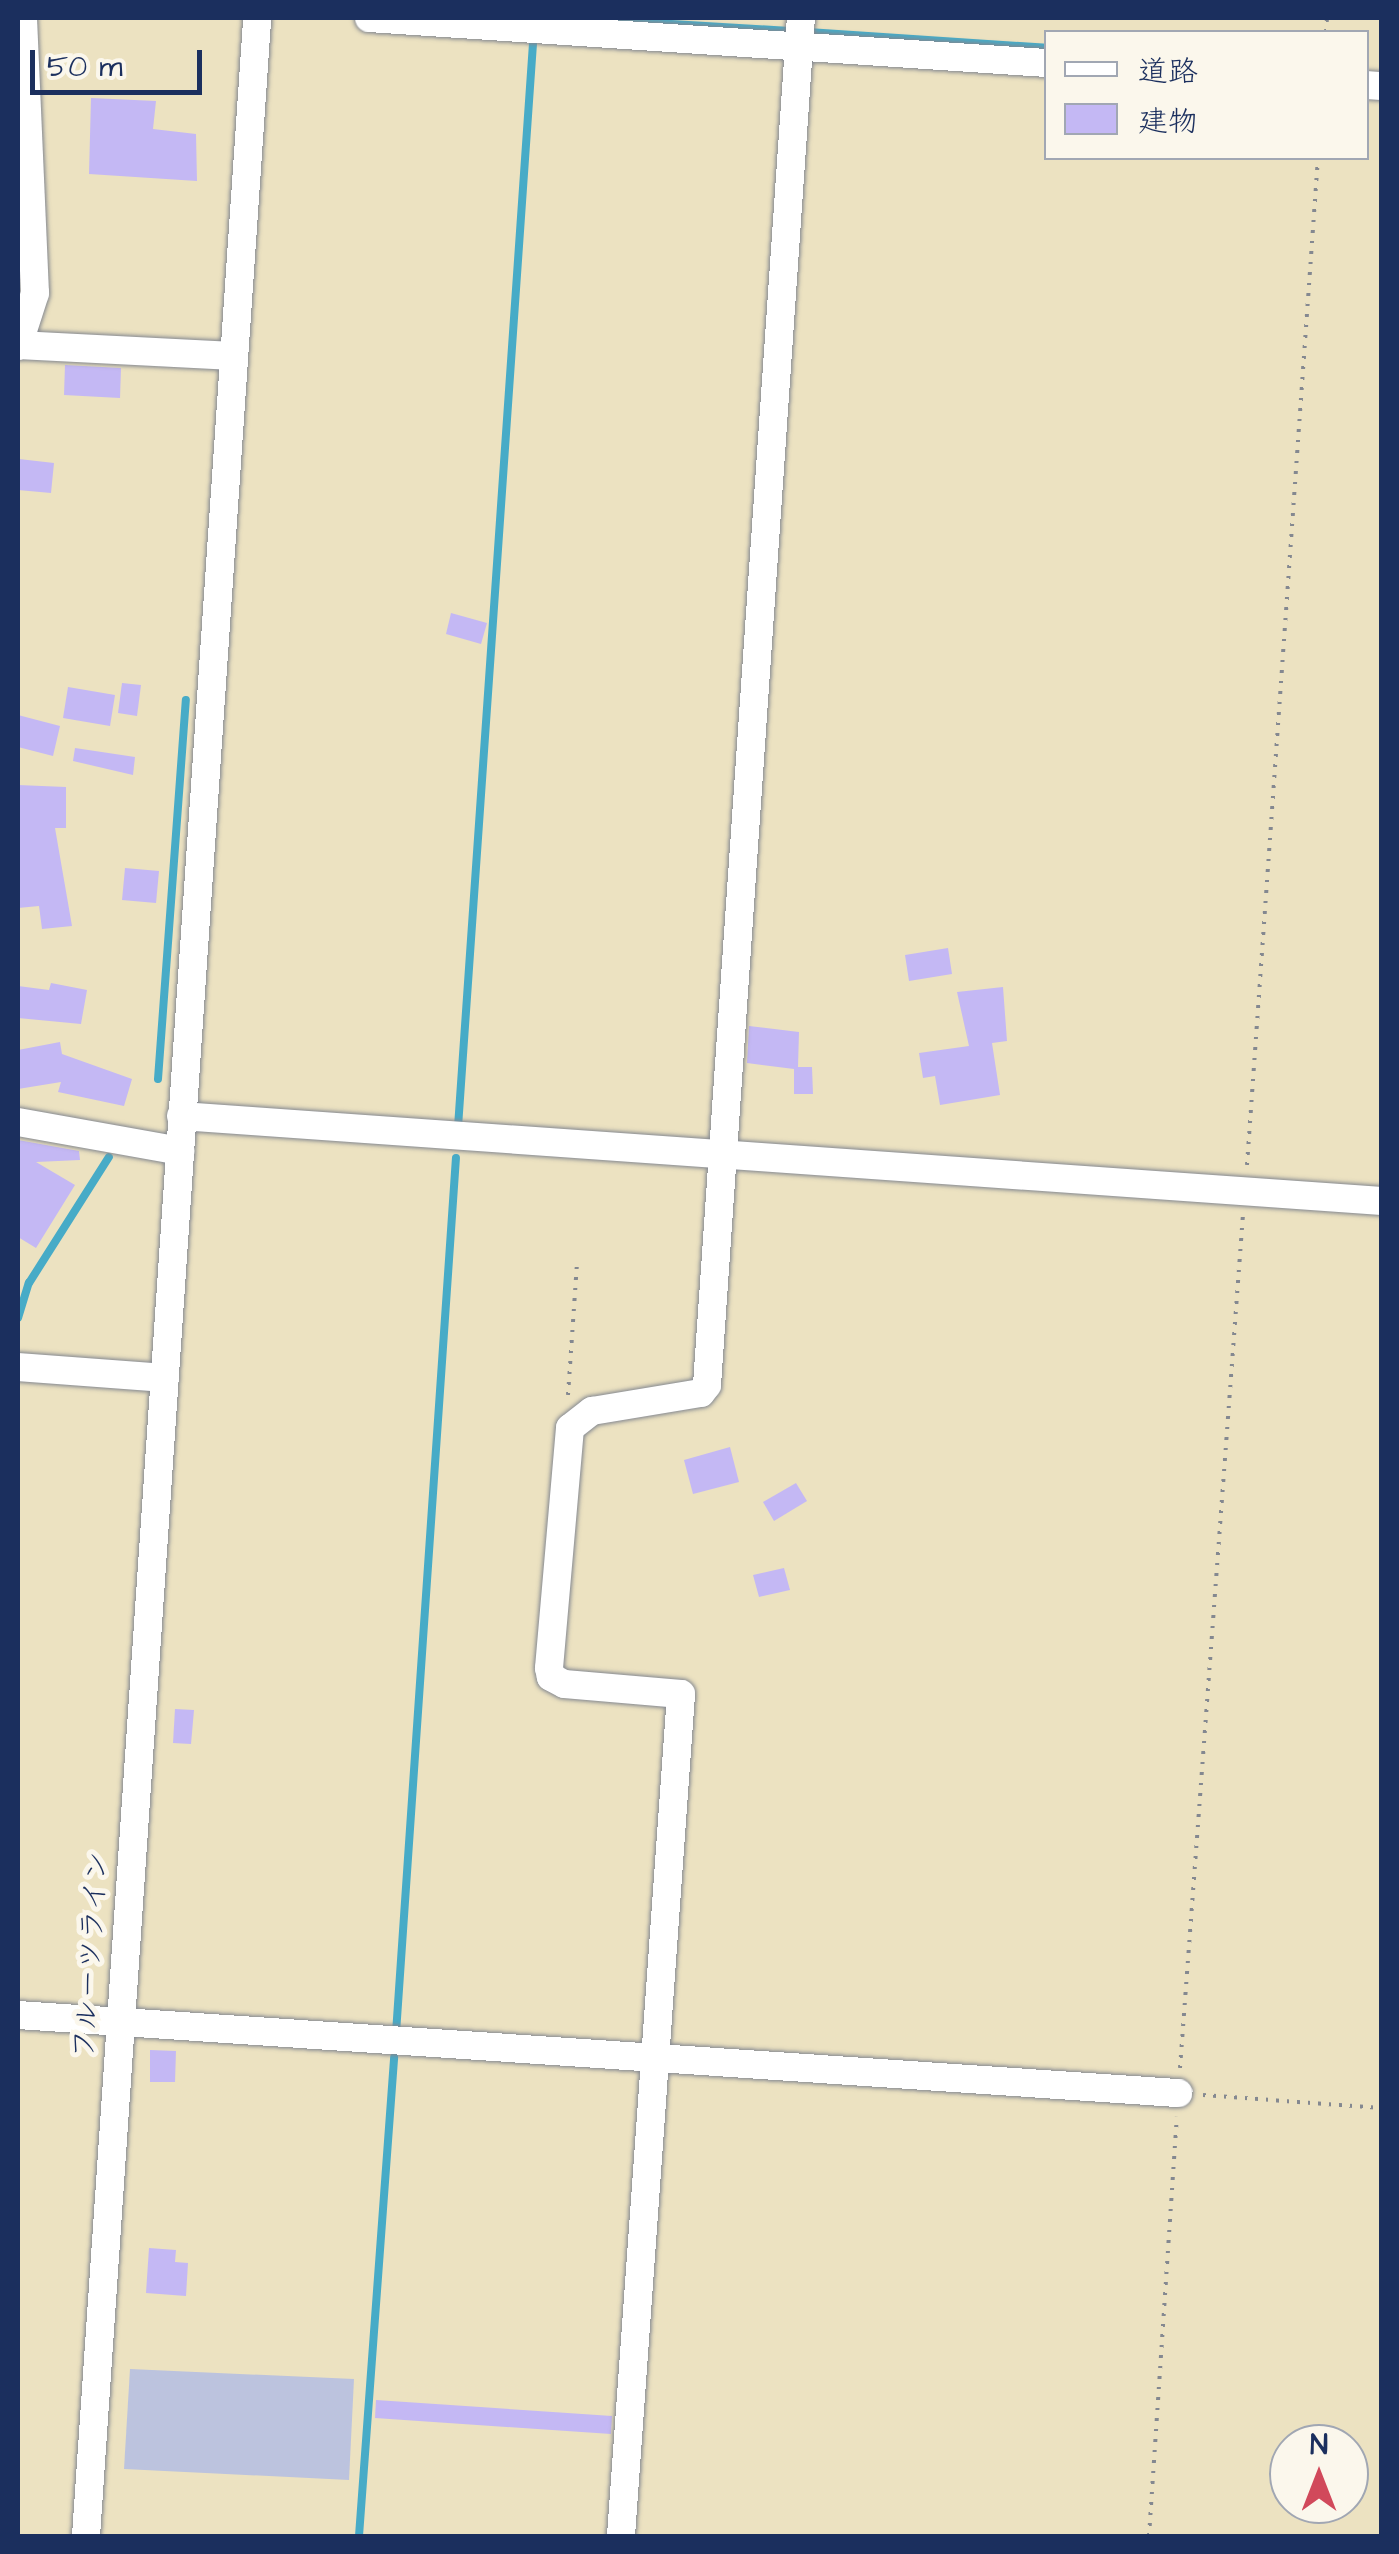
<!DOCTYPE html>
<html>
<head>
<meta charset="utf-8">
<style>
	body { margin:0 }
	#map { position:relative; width:1399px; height:2554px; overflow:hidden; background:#ece2c1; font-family:"Architects Daughter","Klee One",sans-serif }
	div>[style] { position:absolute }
	.industrial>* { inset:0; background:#bcc3de }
	.stream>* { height:8px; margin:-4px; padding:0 4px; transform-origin:4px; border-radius:4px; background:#47abc7 }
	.building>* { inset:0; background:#c4b8f4 }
	.path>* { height:4px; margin-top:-2px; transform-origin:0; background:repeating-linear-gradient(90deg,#848890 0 2.5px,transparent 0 10.5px) }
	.roads { filter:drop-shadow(0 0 2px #848890) drop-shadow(0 0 2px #848890) }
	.minor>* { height:28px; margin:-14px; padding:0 14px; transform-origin:14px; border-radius:14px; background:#fff }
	span { translate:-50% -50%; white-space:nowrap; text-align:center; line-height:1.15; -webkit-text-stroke:10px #fbf7ec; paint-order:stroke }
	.street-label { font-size:30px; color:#1b2f5e }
	.frame { position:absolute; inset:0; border:20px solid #1b2f5e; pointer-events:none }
	.legend { position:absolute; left:1044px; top:30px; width:325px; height:130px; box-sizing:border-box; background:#fbf7ec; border:2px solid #a1a7b3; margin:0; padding:12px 18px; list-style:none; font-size:30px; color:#1b2f5e }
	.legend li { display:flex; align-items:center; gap:20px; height:50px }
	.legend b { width:50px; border:2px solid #a1a7b3 }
	.north { position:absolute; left:1269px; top:2424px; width:100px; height:100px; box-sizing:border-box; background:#fbf7ec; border:2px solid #a1a7b3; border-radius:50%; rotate:0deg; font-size:28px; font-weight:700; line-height:40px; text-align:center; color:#1b2f5e }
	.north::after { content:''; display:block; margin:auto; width:35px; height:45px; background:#d1495b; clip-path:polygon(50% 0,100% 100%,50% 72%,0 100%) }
	.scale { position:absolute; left:30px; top:50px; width:172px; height:45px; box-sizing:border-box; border:5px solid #1b2f5e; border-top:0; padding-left:12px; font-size:30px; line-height:35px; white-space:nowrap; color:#1b2f5e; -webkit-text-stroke:8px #fbf7ec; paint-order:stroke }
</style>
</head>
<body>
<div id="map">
	<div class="industrial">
		<div style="clip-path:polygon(130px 2369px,354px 2379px,349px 2480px,124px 2469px)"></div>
	</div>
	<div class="stream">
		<div style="left:571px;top:18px;width:219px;rotate:3.4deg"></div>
		<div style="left:808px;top:32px;width:239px;rotate:3.8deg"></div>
		<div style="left:158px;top:1079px;width:380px;rotate:-85.8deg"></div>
		<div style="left:458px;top:1127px;width:1087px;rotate:-86.04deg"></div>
		<div style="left:18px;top:1318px;width:37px;rotate:-73deg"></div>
		<div style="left:29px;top:1283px;width:149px;rotate:-57.6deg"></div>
		<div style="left:396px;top:2033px;width:877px;rotate:-86.08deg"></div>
		<div style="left:359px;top:2536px;width:480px;rotate:-85.8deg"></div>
	</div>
	<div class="building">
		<div style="clip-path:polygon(91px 98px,156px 101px,153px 129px,196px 134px,197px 181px,89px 174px)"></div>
		<div style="clip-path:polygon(65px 365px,121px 368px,120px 398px,64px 395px)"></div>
		<div style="clip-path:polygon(19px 459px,54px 463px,51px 493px,18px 490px)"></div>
		<div style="clip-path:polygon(451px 613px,487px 623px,481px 644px,446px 634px)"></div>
		<div style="clip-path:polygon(122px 683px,141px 685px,137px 716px,118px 713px)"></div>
		<div style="clip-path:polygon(68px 687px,115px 695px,110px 726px,63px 718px)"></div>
		<div style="clip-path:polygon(18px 715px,60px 726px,53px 756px,18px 747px)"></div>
		<div style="clip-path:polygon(75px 748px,135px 757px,133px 775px,73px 761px)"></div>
		<div style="clip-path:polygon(18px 785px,66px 787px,66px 828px,55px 828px,72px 926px,42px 929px,39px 906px,18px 908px)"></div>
		<div style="clip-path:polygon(125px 868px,159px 871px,156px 903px,122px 900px)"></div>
		<div style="clip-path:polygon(948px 948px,952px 974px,909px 981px,905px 955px)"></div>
		<div style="clip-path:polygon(51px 983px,87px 990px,81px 1024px,18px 1018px,18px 986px,49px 990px)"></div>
		<div style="clip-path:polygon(1003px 987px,1007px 1041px,992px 1043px,1000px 1095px,940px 1105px,935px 1076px,923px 1078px,919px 1053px,969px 1046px,957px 992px)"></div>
		<div style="clip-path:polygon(749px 1026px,799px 1032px,798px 1067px,812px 1067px,813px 1094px,794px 1094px,794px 1069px,747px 1063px)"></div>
		<div style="clip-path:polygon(60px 1042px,62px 1054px,132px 1079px,124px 1106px,58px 1092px,61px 1082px,18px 1089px,18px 1050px)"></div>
		<div style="clip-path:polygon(18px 1140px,79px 1151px,80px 1160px,36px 1162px,75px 1185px,36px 1248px,18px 1237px)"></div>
		<div style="clip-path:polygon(730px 1447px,739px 1482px,693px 1494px,684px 1460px)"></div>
		<div style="clip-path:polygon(796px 1483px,807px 1501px,774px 1521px,763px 1502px)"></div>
		<div style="clip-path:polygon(784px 1568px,790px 1590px,759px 1597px,753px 1575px)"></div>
		<div style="clip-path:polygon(175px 1709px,194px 1710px,191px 1744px,173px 1743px)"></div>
		<div style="clip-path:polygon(150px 2050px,176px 2051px,175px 2082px,150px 2082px)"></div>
		<div style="clip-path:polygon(149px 2248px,176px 2250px,175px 2262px,188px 2263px,186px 2296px,146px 2293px)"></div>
		<div style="clip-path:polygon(376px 2400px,612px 2416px,611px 2434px,375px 2418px)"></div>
	</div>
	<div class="path">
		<div style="left:1326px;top:32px;width:14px;rotate:-86deg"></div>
		<div style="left:1247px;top:1165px;width:1009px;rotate:-85.97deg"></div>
		<div style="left:568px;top:1395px;width:133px;rotate:-86.1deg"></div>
		<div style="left:1180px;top:2068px;width:855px;rotate:-85.78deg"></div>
		<div style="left:1203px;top:2095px;width:179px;rotate:4.2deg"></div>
		<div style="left:1149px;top:2536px;width:420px;rotate:-86.2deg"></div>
	</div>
	<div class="roads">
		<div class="minor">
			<div style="left:369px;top:18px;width:678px;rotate:3.8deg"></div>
			<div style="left:1366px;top:85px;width:16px;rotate:4deg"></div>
			<div style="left:18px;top:345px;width:216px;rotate:2.9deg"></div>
			<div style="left:18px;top:346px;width:56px;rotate:-72.2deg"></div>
			<div style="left:35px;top:293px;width:275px;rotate:-92.5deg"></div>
			<div style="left:181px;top:1116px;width:1204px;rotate:4.05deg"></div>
			<div style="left:18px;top:1122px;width:165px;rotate:10.1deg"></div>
			<div style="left:18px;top:1367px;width:147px;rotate:4.3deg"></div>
			<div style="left:18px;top:2015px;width:1163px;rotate:3.85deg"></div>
			<div style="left:86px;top:2536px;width:2524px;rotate:-86.11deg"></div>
			<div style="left:621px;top:2536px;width:844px;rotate:-85.92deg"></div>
			<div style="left:681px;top:1694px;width:117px;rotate:-175.1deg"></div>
			<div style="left:564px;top:1684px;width:15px;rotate:-152deg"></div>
			<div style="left:551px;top:1677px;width:9px;rotate:-103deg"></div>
			<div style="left:549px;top:1668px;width:241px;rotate:-85deg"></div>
			<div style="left:570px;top:1428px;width:28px;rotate:-38deg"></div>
			<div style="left:592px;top:1411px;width:110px;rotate:-9.4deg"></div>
			<div style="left:701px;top:1393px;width:10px;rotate:-53deg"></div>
			<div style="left:707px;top:1385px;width:1370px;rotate:-86.07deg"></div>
		</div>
	</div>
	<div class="street-label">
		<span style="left:91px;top:1955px;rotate:-86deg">フルーツライン</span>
	</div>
	<div class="frame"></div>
	<ul class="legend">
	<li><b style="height:12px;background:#fff"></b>道路</li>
	<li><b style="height:28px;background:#c4b8f4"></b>建物</li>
	</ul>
	<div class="north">N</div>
	<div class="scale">50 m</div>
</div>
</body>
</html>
